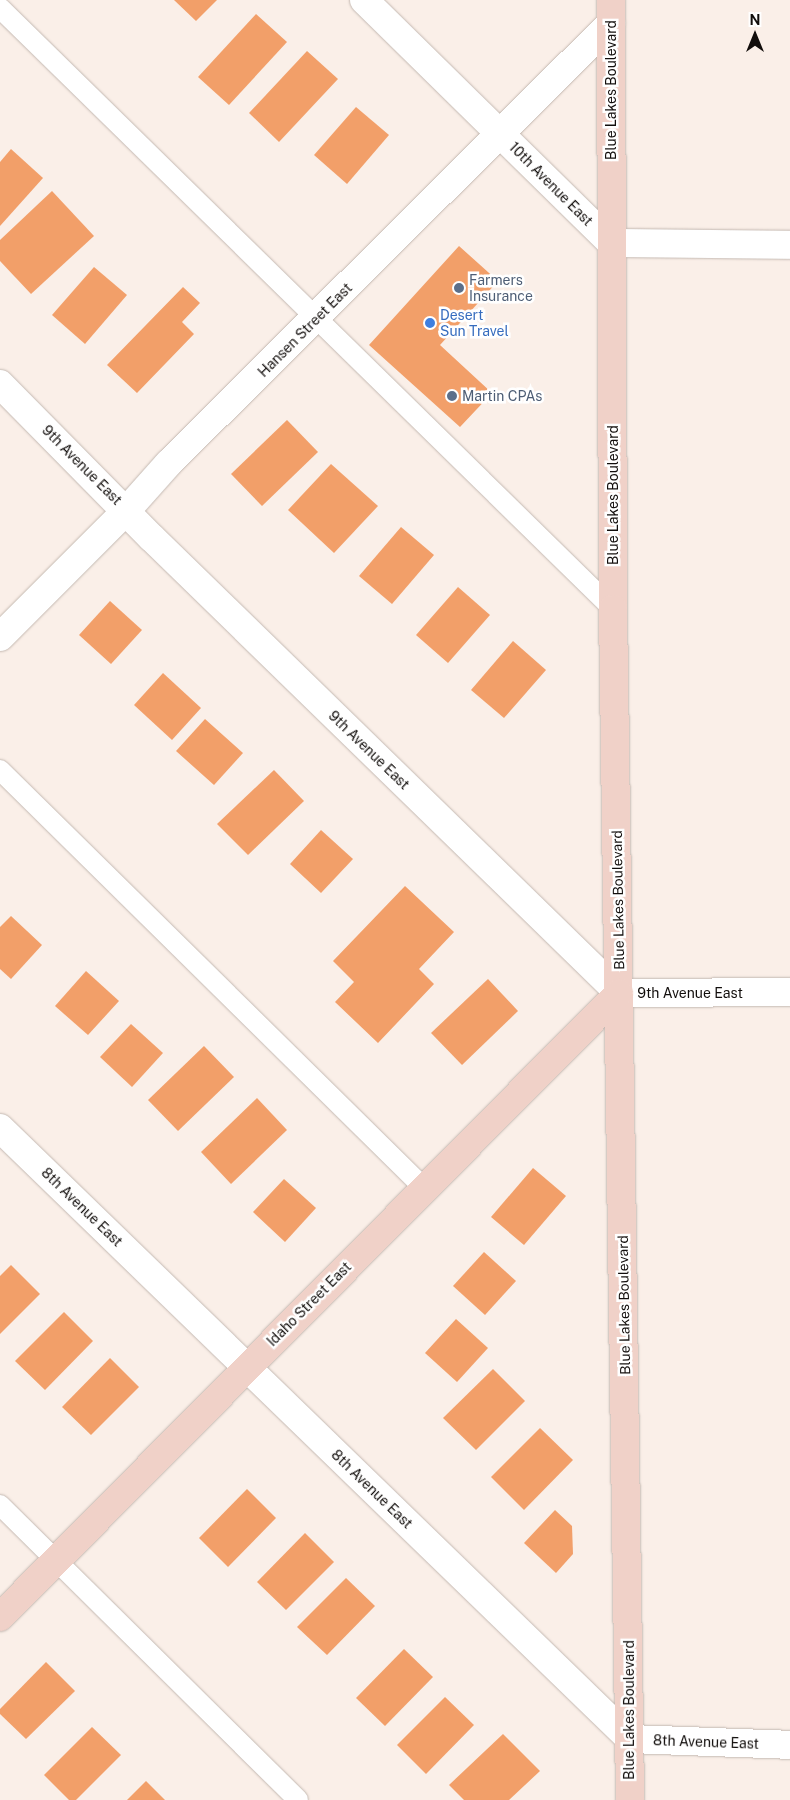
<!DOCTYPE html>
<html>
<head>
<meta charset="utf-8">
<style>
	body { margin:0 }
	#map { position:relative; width:790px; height:1800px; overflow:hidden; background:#faefe8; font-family:"Public Sans",sans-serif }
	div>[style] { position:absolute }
	.building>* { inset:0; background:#f29f69 }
	.roads { filter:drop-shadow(0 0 1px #c4b9b2) drop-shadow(0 0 1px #c4b9b2) }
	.lane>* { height:20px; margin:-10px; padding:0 10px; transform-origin:10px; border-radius:10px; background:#fff }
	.street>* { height:28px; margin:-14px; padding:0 14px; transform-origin:14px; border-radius:14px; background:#fff }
	.secondary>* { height:28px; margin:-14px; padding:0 14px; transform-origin:14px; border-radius:14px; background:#f0d1c8 }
	.dots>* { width:14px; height:14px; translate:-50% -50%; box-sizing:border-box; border:2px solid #fff; border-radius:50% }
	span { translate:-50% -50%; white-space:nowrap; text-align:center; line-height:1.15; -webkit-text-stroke:5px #fff; paint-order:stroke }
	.street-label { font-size:14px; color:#120e0c }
	.service-label { font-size:14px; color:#4e5e75 }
	.left { translate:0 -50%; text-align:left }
	.shop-label { font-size:14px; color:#366cbe }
	.north { position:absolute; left:730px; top:10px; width:50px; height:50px; -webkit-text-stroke:4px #fff; paint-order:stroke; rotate:0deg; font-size:14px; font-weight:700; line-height:20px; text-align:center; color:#120e0c }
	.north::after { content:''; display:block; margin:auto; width:18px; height:22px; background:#120e0c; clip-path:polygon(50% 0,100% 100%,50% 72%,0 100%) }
</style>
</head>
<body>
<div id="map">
	<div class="building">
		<div style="clip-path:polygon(174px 0,217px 0,196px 21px)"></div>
		<div style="clip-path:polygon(256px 14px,287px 42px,229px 105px,198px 77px)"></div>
		<div style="clip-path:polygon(307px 51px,338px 79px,279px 142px,249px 113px)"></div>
		<div style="clip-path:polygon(356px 107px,389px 135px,347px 184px,314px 155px)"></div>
		<div style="clip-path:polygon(11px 149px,43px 178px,0 226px,0 162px)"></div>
		<div style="clip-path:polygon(52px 191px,94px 236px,31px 294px,0 261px,0 240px)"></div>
		<div style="clip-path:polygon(459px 246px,498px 281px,440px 345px,492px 393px,460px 427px,369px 345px)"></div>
		<div style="clip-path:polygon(94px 267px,127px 295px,85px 344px,52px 315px)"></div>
		<div style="clip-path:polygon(183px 287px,200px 303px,182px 322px,194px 334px,137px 393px,107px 365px)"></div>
		<div style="clip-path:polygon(287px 420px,318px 452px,262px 506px,231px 474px)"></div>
		<div style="clip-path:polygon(331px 464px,378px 506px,334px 553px,288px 510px)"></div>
		<div style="clip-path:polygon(401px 527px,434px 555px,392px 604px,359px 576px)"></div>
		<div style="clip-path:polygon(458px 587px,490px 615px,448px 663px,416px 635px)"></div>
		<div style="clip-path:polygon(110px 601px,142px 630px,111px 664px,79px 635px)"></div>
		<div style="clip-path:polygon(513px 641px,546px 670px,504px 718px,471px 690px)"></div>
		<div style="clip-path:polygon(163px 673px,201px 708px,172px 740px,134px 705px)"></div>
		<div style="clip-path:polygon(205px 719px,243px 753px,214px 785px,176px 751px)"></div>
		<div style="clip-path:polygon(274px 770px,304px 801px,248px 855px,217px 824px)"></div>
		<div style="clip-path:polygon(321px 830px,353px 859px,321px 893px,290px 864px)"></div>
		<div style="clip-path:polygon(405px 886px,454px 932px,419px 969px,434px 984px,378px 1043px,335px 1002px,354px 982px,333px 961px)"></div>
		<div style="clip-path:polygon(11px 916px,42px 945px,11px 979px,0 969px,0 927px)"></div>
		<div style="clip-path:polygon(86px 971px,119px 1001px,88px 1035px,55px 1006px)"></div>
		<div style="clip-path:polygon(488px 979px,518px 1011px,462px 1065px,431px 1033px)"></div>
		<div style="clip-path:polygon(131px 1024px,163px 1053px,132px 1087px,100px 1057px)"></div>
		<div style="clip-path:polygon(204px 1046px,234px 1077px,178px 1131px,148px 1100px)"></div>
		<div style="clip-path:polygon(257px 1098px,287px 1130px,231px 1184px,201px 1152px)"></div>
		<div style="clip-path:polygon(533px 1168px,566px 1196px,524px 1245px,491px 1217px)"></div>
		<div style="clip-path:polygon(284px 1179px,316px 1208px,285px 1242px,253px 1212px)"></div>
		<div style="clip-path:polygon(484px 1252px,516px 1281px,485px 1315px,453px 1286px)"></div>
		<div style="clip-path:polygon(11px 1265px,40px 1294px,0 1334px,0 1276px)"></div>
		<div style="clip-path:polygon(64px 1312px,93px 1341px,45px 1390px,15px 1361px)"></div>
		<div style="clip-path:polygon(456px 1319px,488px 1348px,457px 1382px,425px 1353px)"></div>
		<div style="clip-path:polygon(110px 1358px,139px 1387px,91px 1435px,62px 1407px)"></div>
		<div style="clip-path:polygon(493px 1369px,525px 1401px,476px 1450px,443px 1418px)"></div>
		<div style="clip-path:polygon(540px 1428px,573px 1460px,524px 1510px,491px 1477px)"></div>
		<div style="clip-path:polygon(247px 1489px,276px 1518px,228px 1567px,199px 1538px)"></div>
		<div style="clip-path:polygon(555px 1510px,572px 1526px,573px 1554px,556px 1573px,524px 1543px)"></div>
		<div style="clip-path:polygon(305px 1533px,334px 1562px,286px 1610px,257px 1582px)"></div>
		<div style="clip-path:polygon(346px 1578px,375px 1606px,327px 1655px,297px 1627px)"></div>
		<div style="clip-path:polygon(404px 1649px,433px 1677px,385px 1726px,356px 1698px)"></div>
		<div style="clip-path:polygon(46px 1662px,75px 1691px,26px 1739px,0 1714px,0 1709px)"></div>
		<div style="clip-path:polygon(445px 1697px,474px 1725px,426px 1774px,397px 1745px)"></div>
		<div style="clip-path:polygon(92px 1727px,121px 1755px,76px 1800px,69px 1800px,44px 1775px)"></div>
		<div style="clip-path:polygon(503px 1734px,540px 1771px,509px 1800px,464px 1800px,449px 1785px)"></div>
		<div style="clip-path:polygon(146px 1781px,165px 1800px,127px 1800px)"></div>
	</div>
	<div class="roads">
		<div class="lane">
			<div style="left:0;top:8px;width:858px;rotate:44.43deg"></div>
			<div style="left:0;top:770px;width:597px;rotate:44.59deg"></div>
			<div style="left:0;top:1505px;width:419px;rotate:44.7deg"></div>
		</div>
		<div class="street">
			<div style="left:364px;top:0;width:346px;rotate:44.5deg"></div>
			<div style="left:611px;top:243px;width:179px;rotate:0.6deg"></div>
			<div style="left:0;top:384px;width:216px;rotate:45.4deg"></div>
			<div style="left:152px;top:538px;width:652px;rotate:44.25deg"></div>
			<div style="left:619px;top:993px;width:171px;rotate:-0.3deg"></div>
			<div style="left:0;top:637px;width:180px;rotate:-45deg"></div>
			<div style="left:127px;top:510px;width:62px;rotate:-48.3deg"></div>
			<div style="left:168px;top:464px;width:625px;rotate:-44.87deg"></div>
			<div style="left:0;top:1128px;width:878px;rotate:44.12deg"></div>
			<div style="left:630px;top:1739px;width:160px;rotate:2.1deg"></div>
		</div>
		<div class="secondary">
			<div style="left:611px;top:0;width:609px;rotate:89.81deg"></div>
			<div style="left:613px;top:609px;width:1191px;rotate:89.18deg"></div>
			<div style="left:0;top:1617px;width:879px;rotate:-45.23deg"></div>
		</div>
	</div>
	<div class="dots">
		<div style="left:459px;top:288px;background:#5c6f8a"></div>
		<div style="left:430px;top:323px;background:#3f7fe0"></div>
		<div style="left:452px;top:396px;background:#5c6f8a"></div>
	</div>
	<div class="street-label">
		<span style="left:611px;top:90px;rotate:-90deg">Blue Lakes Boulevard</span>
		<span style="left:551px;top:184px;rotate:45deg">10th Avenue East</span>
		<span style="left:305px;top:330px;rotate:-45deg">Hansen Street East</span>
		<span style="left:82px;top:465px;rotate:45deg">9th Avenue East</span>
		<span style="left:613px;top:495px;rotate:-90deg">Blue Lakes Boulevard</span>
		<span style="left:369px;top:750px;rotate:44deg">9th Avenue East</span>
		<span style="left:618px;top:900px;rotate:-91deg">Blue Lakes Boulevard</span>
		<span style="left:690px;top:993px">9th Avenue East</span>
		<span style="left:82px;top:1207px;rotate:44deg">8th Avenue East</span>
		<span style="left:309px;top:1304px;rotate:-45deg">Idaho Street East</span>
		<span style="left:624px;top:1305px;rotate:-91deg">Blue Lakes Boulevard</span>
		<span style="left:372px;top:1489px;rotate:44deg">8th Avenue East</span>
		<span style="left:629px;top:1710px;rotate:-90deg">Blue Lakes Boulevard</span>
		<span style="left:706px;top:1742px;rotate:2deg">8th Avenue East</span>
	</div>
	<div class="service-label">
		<span class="left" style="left:469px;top:288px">Farmers<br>Insurance</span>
		<span class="left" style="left:462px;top:396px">Martin CPAs</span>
	</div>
	<div class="shop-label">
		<span class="left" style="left:440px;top:323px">Desert<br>Sun Travel</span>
	</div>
	<div class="north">N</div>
</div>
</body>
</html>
